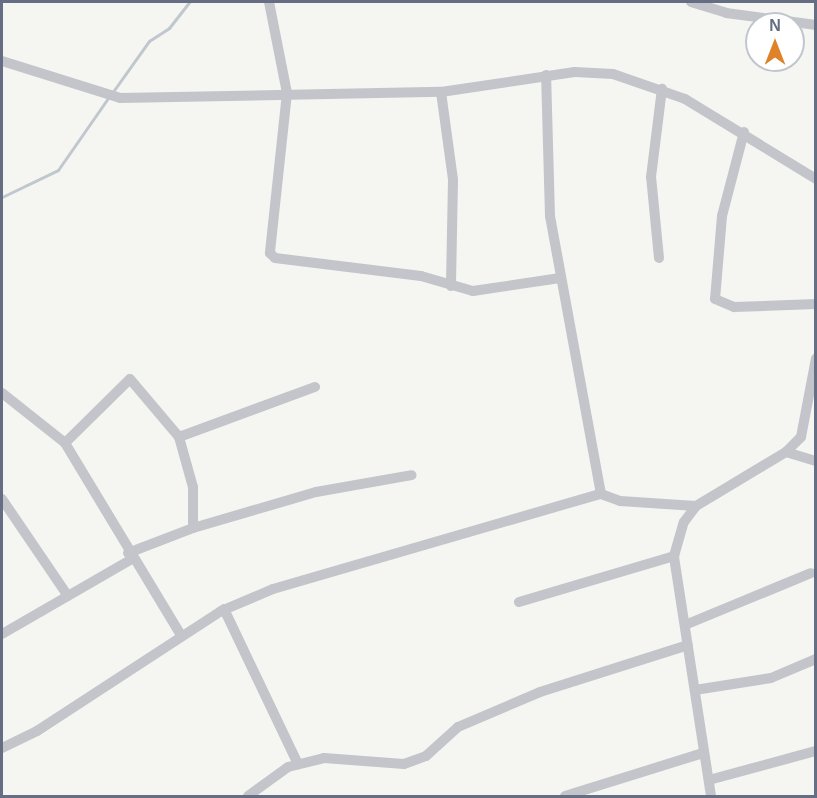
<!DOCTYPE html>
<html>
<head>
<meta charset="utf-8">
<style>
	body { margin:0 }
	#map { position:relative; width:817px; height:798px; overflow:hidden; background:#f5f6f2; font-family:Arial,sans-serif }
	div>[style] { position:absolute }
	.stream>* { height:3px; margin:-1.5px; padding:0 1.5px; transform-origin:1.5px; border-radius:1.5px; background:#c1c7ce }
	.minor>* { height:10px; margin:-5px; padding:0 5px; transform-origin:5px; border-radius:5px; background:#c3c5ca }
	span { translate:-50% -50%; white-space:nowrap; text-align:center; line-height:1.15; -webkit-text-stroke:6px #fff; paint-order:stroke }
	.frame { position:absolute; inset:0; border:3px solid #656e83; pointer-events:none }
	.north { position:absolute; left:745px; top:12px; width:60px; height:60px; box-sizing:border-box; background:#fff; border:2px solid #c1c5cd; border-radius:50%; rotate:0deg; font-size:16px; font-weight:700; line-height:24px; text-align:center; color:#656e83 }
	.north::after { content:''; display:block; margin:auto; width:21px; height:27px; background:#df8228; clip-path:polygon(50% 0,100% 100%,50% 72%,0 100%) }
</style>
</head>
<body>
<div id="map">
	<div class="stream">
		<div style="left:112px;top:93px;width:64px;rotate:-54.6deg"></div>
		<div style="left:149px;top:41px;width:24px;rotate:-33deg"></div>
		<div style="left:169px;top:28px;width:33px;rotate:-52deg"></div>
		<div style="left:2px;top:197px;width:62px;rotate:-25.7deg"></div>
		<div style="left:58px;top:170px;width:88px;rotate:-55.2deg"></div>
	</div>
	<div class="minor">
		<div style="left:269px;top:2px;width:93px;rotate:78.8deg"></div>
		<div style="left:287px;top:93px;width:161px;rotate:96.1deg"></div>
		<div style="left:270px;top:253px;width:7px;rotate:45deg"></div>
		<div style="left:275px;top:258px;width:147px;rotate:7deg"></div>
		<div style="left:421px;top:276px;width:54px;rotate:16.1deg"></div>
		<div style="left:473px;top:291px;width:88px;rotate:-8.5deg"></div>
		<div style="left:691px;top:2px;width:37px;rotate:17deg"></div>
		<div style="left:726px;top:13px;width:91px;rotate:7.6deg"></div>
		<div style="left:2px;top:61px;width:124px;rotate:17.4deg"></div>
		<div style="left:120px;top:98px;width:321px;rotate:-1.1deg"></div>
		<div style="left:441px;top:92px;width:135px;rotate:-8.5deg"></div>
		<div style="left:575px;top:72px;width:38px;rotate:3deg"></div>
		<div style="left:613px;top:74px;width:76px;rotate:19.1deg"></div>
		<div style="left:685px;top:99px;width:153px;rotate:31.4deg"></div>
		<div style="left:441px;top:92px;width:89px;rotate:82.2deg"></div>
		<div style="left:453px;top:180px;width:106px;rotate:91.1deg"></div>
		<div style="left:744px;top:132px;width:87px;rotate:104.7deg"></div>
		<div style="left:722px;top:216px;width:83px;rotate:94.8deg"></div>
		<div style="left:715px;top:299px;width:21px;rotate:23deg"></div>
		<div style="left:734px;top:307px;width:82px;rotate:-2.1deg"></div>
		<div style="left:659px;top:258px;width:81px;rotate:-95.6deg"></div>
		<div style="left:651px;top:177px;width:89px;rotate:-82.9deg"></div>
		<div style="left:2px;top:393px;width:80px;rotate:38.4deg"></div>
		<div style="left:65px;top:443px;width:223px;rotate:58.9deg"></div>
		<div style="left:179px;top:437px;width:145px;rotate:-20.2deg"></div>
		<div style="left:65px;top:443px;width:91px;rotate:-44.6deg"></div>
		<div style="left:130px;top:379px;width:76px;rotate:49.8deg"></div>
		<div style="left:179px;top:437px;width:52px;rotate:74.4deg"></div>
		<div style="left:193px;top:487px;width:41px;rotate:90deg"></div>
		<div style="left:786px;top:452px;width:31px;rotate:17deg"></div>
		<div style="left:601px;top:494px;width:20px;rotate:20deg"></div>
		<div style="left:620px;top:501px;width:76px;rotate:3.8deg"></div>
		<div style="left:2px;top:499px;width:117px;rotate:55.8deg"></div>
		<div style="left:128px;top:553px;width:70px;rotate:-21deg"></div>
		<div style="left:193px;top:528px;width:128px;rotate:-16.3deg"></div>
		<div style="left:316px;top:492px;width:97px;rotate:-10deg"></div>
		<div style="left:519px;top:602px;width:162px;rotate:-16.5deg"></div>
		<div style="left:224px;top:609px;width:172px;rotate:64.5deg"></div>
		<div style="left:685px;top:625px;width:136px;rotate:-22.4deg"></div>
		<div style="left:2px;top:634px;width:150px;rotate:-30deg"></div>
		<div style="left:695px;top:690px;width:77px;rotate:-9deg"></div>
		<div style="left:771px;top:678px;width:49px;rotate:-22.9deg"></div>
		<div style="left:2px;top:748px;width:39px;rotate:-26deg"></div>
		<div style="left:37px;top:731px;width:220px;rotate:-33.1deg"></div>
		<div style="left:221px;top:611px;width:56px;rotate:-22.9deg"></div>
		<div style="left:273px;top:589px;width:341px;rotate:-16.2deg"></div>
		<div style="left:601px;top:494px;width:283px;rotate:-100.4deg"></div>
		<div style="left:550px;top:216px;width:141px;rotate:-91.6deg"></div>
		<div style="left:709px;top:780px;width:111px;rotate:-15.2deg"></div>
		<div style="left:248px;top:796px;width:49px;rotate:-35.9deg"></div>
		<div style="left:288px;top:767px;width:37px;rotate:-14deg"></div>
		<div style="left:324px;top:758px;width:80px;rotate:4.3deg"></div>
		<div style="left:404px;top:764px;width:23px;rotate:-20deg"></div>
		<div style="left:426px;top:756px;width:43px;rotate:-42.2deg"></div>
		<div style="left:458px;top:727px;width:89px;rotate:-23.1deg"></div>
		<div style="left:540px;top:692px;width:155px;rotate:-17.6deg"></div>
		<div style="left:565px;top:796px;width:145px;rotate:-17.3deg"></div>
		<div style="left:711px;top:796px;width:243px;rotate:-98.8deg"></div>
		<div style="left:674px;top:556px;width:35px;rotate:-74deg"></div>
		<div style="left:684px;top:522px;width:20px;rotate:-53deg"></div>
		<div style="left:696px;top:506px;width:105px;rotate:-31deg"></div>
		<div style="left:786px;top:452px;width:21px;rotate:-45deg"></div>
		<div style="left:801px;top:437px;width:80px;rotate:-79.2deg"></div>
	</div>
	<div class="frame"></div>
	<div class="north">N</div>
</div>
</body>
</html>
